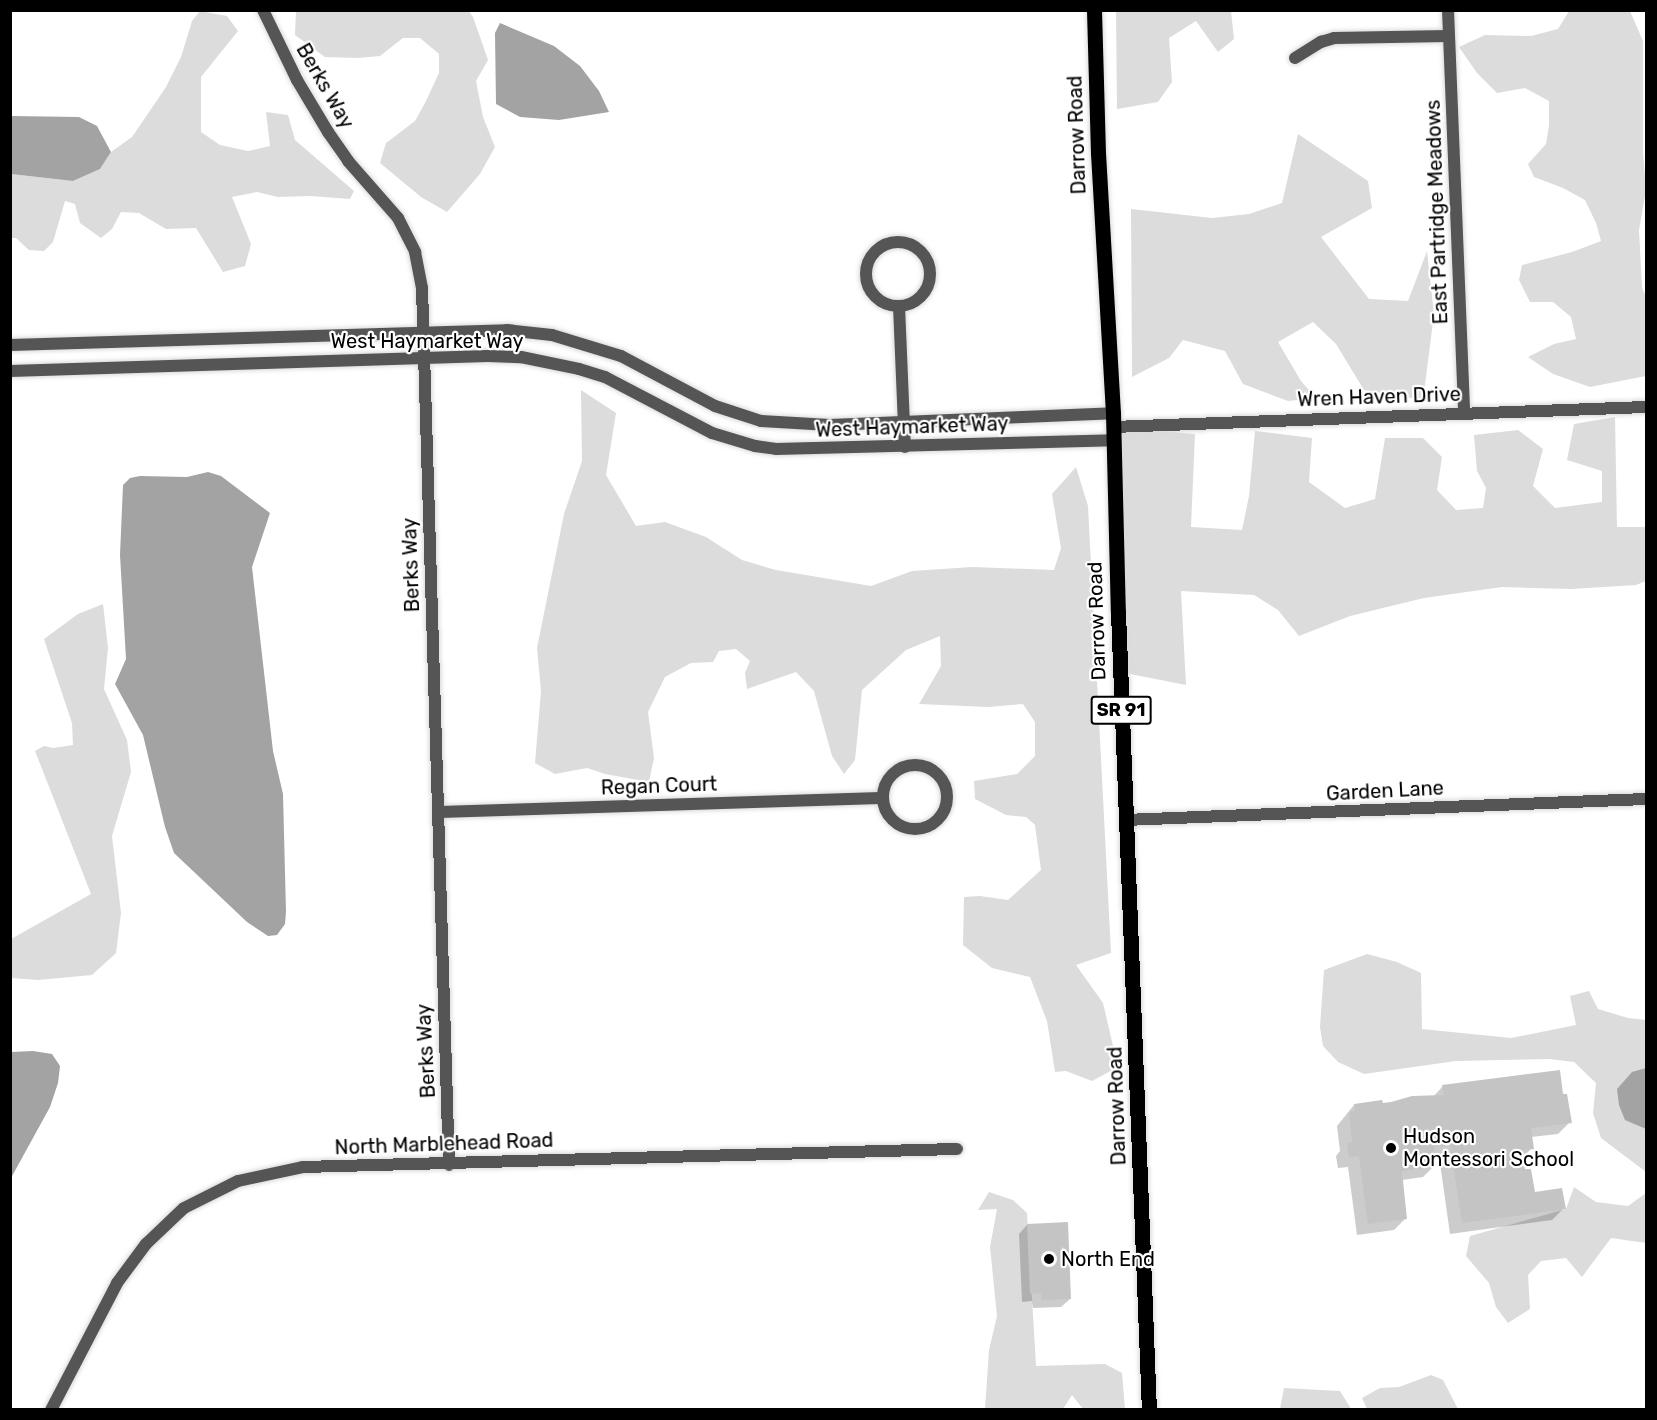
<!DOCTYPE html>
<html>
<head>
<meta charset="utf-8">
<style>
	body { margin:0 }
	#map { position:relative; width:1657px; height:1420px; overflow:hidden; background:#fff; font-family:Rubik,sans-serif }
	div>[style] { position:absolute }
	.green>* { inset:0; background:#dcdcdc }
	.water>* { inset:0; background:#a3a3a3 }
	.shadow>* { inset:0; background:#0003 }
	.building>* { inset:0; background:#c4c4c4 }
	.roads { filter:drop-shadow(0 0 2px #dbdbdb) drop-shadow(0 0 2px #dbdbdb) }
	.street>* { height:12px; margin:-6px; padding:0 6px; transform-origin:6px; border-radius:6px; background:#555 }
	.street>.ring { margin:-6px; padding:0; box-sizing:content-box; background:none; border:12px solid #555; border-radius:50% }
	.primary>* { height:15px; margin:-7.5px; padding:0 7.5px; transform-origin:7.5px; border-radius:7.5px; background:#000 }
	.dots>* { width:16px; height:16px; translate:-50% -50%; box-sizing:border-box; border:3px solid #fff; border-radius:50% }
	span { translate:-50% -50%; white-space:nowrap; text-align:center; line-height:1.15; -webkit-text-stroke:4.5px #fff; paint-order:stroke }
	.shield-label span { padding:2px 4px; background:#fff; border:2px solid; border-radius:4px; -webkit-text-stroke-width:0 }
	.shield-label { font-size:18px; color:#000; font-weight:700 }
	.street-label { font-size:20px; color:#000 }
	.poi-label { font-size:20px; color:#000 }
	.left { translate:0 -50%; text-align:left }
	.frame { position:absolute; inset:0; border:12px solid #000; pointer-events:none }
</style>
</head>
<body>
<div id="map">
	<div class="green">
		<div style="clip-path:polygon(200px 11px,227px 16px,238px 31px,201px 77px,201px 132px,220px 145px,248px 151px,270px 146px,266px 112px,288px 115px,295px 140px,354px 191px,350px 199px,310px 196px,278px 197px,257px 192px,232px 197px,251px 244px,245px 266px,223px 272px,196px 228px,166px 229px,139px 213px,121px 212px,112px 229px,101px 238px,80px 223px,75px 204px,65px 201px,53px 242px,44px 251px,29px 250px,16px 238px,11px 238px,11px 174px,73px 181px,100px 169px,111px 152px,132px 137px,166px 87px,181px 57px,192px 21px)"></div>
		<div style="clip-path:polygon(296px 11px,468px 10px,473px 17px,488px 60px,476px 81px,483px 117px,495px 147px,480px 174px,447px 212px,421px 197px,380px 163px,386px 143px,415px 121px,426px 101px,439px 73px,439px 54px,420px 38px,403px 38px,380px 56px,358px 58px,325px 57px,295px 35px)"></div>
		<div style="clip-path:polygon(1116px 11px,1231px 11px,1234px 39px,1218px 52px,1196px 21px,1169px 38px,1172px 82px,1158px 102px,1117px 109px)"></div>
		<div style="clip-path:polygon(1569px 11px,1630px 11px,1643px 41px,1643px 152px,1646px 190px,1639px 230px,1642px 287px,1646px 298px,1646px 376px,1590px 387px,1553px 374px,1528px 357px,1554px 344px,1576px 339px,1571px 317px,1553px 302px,1530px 302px,1519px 280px,1522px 265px,1572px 252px,1601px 241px,1596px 223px,1585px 200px,1563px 188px,1534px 177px,1528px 164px,1546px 144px,1549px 125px,1549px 101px,1525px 88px,1497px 93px,1477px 73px,1459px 47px,1485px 35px,1531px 36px,1558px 29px)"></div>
		<div style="clip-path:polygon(1298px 134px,1368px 181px,1372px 208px,1321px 237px,1369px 299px,1408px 301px,1427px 251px,1434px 314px,1423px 400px,1364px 390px,1336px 344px,1313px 322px,1278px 342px,1301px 381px,1316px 398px,1288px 401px,1243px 384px,1225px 351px,1183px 340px,1169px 358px,1132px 377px,1131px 209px,1212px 218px,1249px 214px,1282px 203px)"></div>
		<div style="clip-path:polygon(581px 390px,616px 413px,606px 475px,636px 526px,665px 522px,706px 537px,742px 560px,776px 570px,871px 586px,912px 571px,972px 567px,1054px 570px,1061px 548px,1052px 494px,1076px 467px,1088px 506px,1111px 953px,1076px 965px,1103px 1003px,1118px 1067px,1092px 1081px,1066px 1071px,1055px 1072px,1047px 1021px,1030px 977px,992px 968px,963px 945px,964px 897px,980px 896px,1008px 900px,1041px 870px,1035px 825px,1026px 817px,1006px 815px,975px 799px,974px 781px,1017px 774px,1035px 756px,1035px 722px,1023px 704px,988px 707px,919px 704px,941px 666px,940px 636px,906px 650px,862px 690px,855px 760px,844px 774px,832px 756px,814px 691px,796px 672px,747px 689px,745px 673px,750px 661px,736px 649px,719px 651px,713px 662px,691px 663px,665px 677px,648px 712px,654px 758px,649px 782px,605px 774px,587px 768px,555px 774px,535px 763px,541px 691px,537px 648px,564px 514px,582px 461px)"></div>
		<div style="clip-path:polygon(1615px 417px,1617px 527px,1646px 527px,1646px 581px,1636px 585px,1571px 589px,1502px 587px,1424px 598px,1350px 616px,1299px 636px,1278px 610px,1254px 595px,1181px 591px,1186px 685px,1120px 672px,1113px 427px,1195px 434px,1191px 527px,1242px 530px,1249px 496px,1255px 431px,1312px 438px,1309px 482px,1345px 508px,1375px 499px,1385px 438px,1423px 438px,1442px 457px,1437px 490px,1456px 510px,1483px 508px,1486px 488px,1477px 471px,1474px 435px,1518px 430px,1543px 449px,1533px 486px,1555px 508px,1602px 502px,1602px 471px,1567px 460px,1574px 424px)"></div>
		<div style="clip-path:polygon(103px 604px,108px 648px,104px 689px,127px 740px,131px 772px,112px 836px,121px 913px,116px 953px,92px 975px,38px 980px,11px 978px,11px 939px,91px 894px,35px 751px,44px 746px,53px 748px,73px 745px,72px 723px,44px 639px,78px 614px)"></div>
		<div style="clip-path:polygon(1367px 954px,1397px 962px,1421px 973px,1422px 1029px,1511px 1038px,1576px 1025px,1570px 996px,1589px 991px,1598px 1009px,1628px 1018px,1646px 1020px,1646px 1172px,1601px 1138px,1593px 1113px,1596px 1083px,1574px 1062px,1549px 1059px,1456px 1061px,1364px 1074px,1338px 1062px,1323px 1046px,1320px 1027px,1324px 970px)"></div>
		<div style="clip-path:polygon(1574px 1187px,1596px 1202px,1628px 1206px,1646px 1193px,1646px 1243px,1611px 1238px,1582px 1277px,1566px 1258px,1541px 1261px,1528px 1275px,1530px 1309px,1508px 1323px,1496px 1307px,1489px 1283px,1466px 1256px,1470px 1236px,1566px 1209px)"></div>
		<div style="clip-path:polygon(989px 1192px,1013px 1200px,1027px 1213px,1036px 1366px,1105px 1364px,1122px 1373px,1125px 1409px,1083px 1409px,1072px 1395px,1063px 1409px,985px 1409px,989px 1350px,997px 1316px,990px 1247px,997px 1209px,978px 1210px)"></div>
		<div style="clip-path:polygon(1431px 1375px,1443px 1380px,1458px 1409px,1367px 1409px,1362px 1398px,1380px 1388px,1399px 1387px)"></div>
		<div style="clip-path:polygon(1284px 1388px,1340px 1391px,1350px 1407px,1349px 1410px,1280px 1409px)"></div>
	</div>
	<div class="water">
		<div style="clip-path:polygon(500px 23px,554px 46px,580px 66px,599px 91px,609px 112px,559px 120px,520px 117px,496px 104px,495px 33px)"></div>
		<div style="clip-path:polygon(11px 116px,79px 117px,97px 126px,111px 152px,100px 169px,73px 181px,11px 174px)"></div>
		<div style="clip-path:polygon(208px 472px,221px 476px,270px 513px,252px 567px,273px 751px,283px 794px,286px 912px,285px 924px,277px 935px,268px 936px,247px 922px,174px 853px,165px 827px,143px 735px,115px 684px,126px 659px,120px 555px,123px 485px,130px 478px,140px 476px,187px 477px)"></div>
		<div style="clip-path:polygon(33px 1051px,52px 1054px,60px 1066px,58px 1083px,50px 1107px,11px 1178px,11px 1052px)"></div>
		<div style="clip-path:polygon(1646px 1068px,1646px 1129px,1625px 1120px,1619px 1105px,1617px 1089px,1632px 1072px)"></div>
	</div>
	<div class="shadow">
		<div style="clip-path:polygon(1443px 1086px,1561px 1096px,1570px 1122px,1558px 1134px,1531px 1137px,1532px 1148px,1522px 1158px,1524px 1171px,1534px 1194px,1564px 1208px,1552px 1220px,1450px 1234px,1439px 1156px,1434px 1157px,1435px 1165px,1423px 1177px,1402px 1180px,1406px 1218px,1394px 1230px,1357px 1235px,1348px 1167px,1338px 1168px,1336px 1156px,1340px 1151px,1337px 1126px,1354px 1105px,1381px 1105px,1433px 1097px)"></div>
		<div style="clip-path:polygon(1027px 1225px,1070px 1299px,1061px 1307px,1033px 1308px,1032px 1301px,1022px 1302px,1019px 1234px)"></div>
	</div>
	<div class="building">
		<div style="clip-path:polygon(1560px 1070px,1563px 1094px,1567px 1094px,1572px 1123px,1531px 1128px,1534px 1149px,1522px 1150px,1525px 1169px,1531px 1169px,1535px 1192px,1562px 1188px,1566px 1209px,1462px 1223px,1450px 1145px,1434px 1147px,1436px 1166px,1402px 1171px,1407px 1219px,1368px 1224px,1359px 1156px,1349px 1157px,1347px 1143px,1352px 1142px,1349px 1112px,1355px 1111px,1354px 1104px,1382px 1100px,1383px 1103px,1391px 1102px,1412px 1096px,1444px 1095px,1442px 1085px)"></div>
		<div style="clip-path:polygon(1068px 1222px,1071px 1299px,1041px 1300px,1041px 1293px,1030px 1294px,1027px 1224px)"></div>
	</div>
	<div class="roads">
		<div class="street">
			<div style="left:263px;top:10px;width:78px;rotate:64.1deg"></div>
			<div style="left:297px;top:80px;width:61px;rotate:59.2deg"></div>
			<div style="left:328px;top:132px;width:35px;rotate:55deg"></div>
			<div style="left:348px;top:161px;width:76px;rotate:48.7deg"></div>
			<div style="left:398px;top:218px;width:38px;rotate:63deg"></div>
			<div style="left:415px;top:252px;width:37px;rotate:79deg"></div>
			<div style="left:422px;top:288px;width:877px;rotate:88.24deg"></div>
			<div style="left:1448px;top:10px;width:403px;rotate:87.7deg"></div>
			<div style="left:1295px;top:58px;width:31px;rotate:-32deg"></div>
			<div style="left:1321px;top:42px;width:14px;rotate:-17deg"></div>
			<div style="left:1334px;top:38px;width:114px;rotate:-1deg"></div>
			<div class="ring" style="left:866px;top:242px;width:52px;height:52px"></div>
			<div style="left:899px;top:306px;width:141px;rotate:87.6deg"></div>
			<div style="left:10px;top:345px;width:497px;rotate:-1.7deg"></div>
			<div style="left:507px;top:330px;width:45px;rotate:6.3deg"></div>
			<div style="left:552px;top:335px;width:72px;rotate:16.9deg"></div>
			<div style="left:621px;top:356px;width:106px;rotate:28deg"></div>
			<div style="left:715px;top:406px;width:48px;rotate:18.1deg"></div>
			<div style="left:761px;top:421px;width:69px;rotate:3.3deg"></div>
			<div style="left:830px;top:425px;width:283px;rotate:-2.4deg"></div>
			<div style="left:10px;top:371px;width:478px;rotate:-1.8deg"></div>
			<div style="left:488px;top:356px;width:33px;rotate:2deg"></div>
			<div style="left:521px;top:357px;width:59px;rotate:11.7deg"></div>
			<div style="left:579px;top:369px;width:27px;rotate:17deg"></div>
			<div style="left:605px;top:377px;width:121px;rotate:27.6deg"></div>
			<div style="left:712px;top:433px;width:45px;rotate:16.8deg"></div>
			<div style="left:755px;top:446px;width:21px;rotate:8deg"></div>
			<div style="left:776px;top:449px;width:338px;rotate:-1.5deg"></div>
			<div style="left:1113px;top:427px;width:533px;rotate:-2.15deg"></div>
			<div class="ring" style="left:883px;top:765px;width:52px;height:52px"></div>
			<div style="left:438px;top:812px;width:444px;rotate:-1.8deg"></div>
			<div style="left:1125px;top:820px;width:521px;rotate:-2.31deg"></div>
			<div style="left:51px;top:1410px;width:143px;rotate:-62.5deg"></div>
			<div style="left:117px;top:1283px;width:49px;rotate:-53.4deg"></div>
			<div style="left:146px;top:1244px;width:52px;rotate:-43.5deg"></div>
			<div style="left:184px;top:1208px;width:60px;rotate:-26.6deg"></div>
			<div style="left:238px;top:1181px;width:66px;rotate:-12.2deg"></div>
			<div style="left:303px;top:1167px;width:654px;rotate:-1.58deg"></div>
		</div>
		<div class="primary">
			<div style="left:1094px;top:10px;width:143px;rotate:88.4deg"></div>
			<div style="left:1098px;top:153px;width:260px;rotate:86.7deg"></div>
			<div style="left:1113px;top:413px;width:199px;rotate:88.6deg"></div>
			<div style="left:1118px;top:612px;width:799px;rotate:87.78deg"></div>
		</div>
	</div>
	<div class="dots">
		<div style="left:1391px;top:1148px;background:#000"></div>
		<div style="left:1049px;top:1259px;background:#000"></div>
	</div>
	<div class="shield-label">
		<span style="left:1121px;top:710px">SR 91</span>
	</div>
	<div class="street-label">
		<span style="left:325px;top:86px;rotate:60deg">Berks Way</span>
		<span style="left:1077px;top:135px;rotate:-92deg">Darrow Road</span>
		<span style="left:1437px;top:212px;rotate:-92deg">East Partridge Meadows</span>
		<span style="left:427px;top:341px">West Haymarket Way</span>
		<span style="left:1379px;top:397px;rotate:-2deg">Wren Haven Drive</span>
		<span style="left:912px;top:427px;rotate:-2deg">West Haymarket Way</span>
		<span style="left:411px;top:565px;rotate:-92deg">Berks Way</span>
		<span style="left:1097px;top:621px;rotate:-92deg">Darrow Road</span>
		<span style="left:659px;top:786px;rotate:-2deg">Regan Court</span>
		<span style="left:1385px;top:791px;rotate:-3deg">Garden Lane</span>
		<span style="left:426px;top:1051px;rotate:-93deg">Berks Way</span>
		<span style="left:1117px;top:1106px;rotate:-92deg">Darrow Road</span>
		<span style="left:444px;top:1144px;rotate:-2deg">North Marblehead Road</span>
	</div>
	<div class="poi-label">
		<span class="left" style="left:1403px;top:1148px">Hudson<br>Montessori School</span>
		<span class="left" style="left:1061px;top:1259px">North End</span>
	</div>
	<div class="frame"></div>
</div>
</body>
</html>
